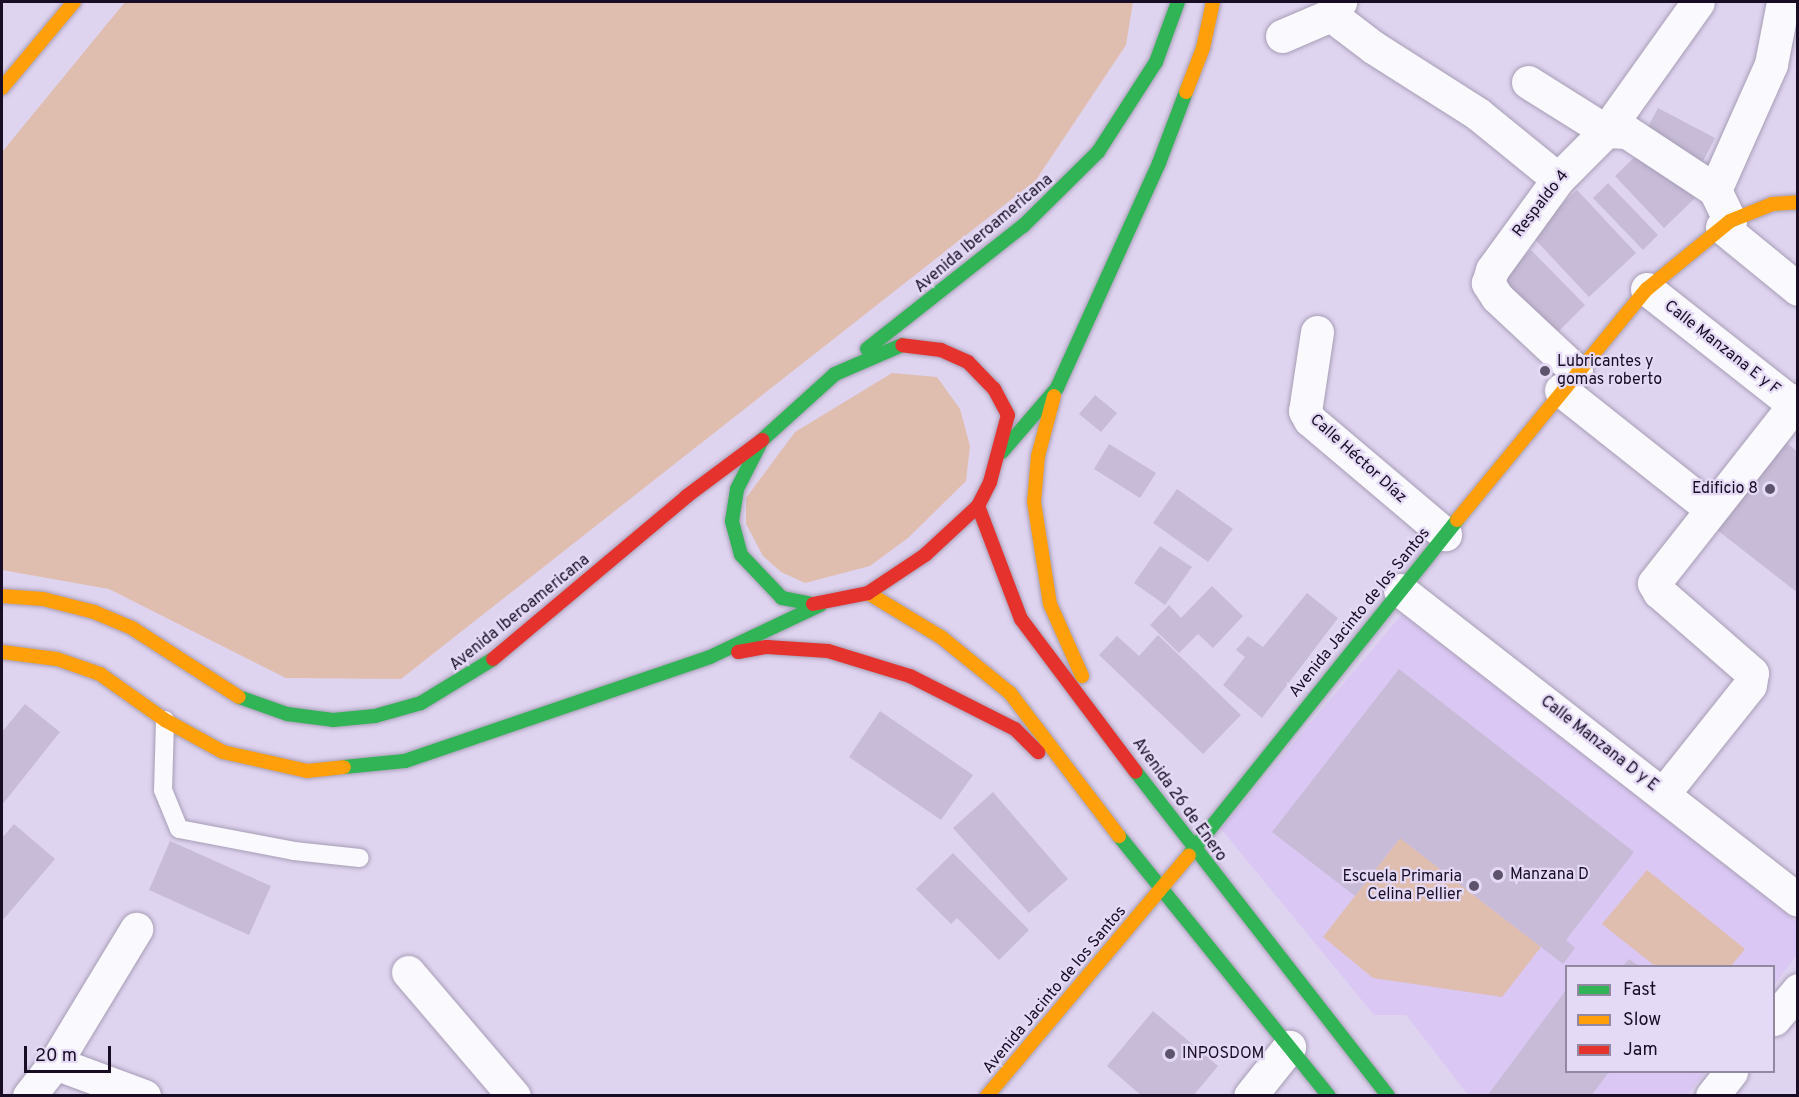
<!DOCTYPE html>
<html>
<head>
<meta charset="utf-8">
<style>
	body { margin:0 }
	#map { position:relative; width:1799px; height:1097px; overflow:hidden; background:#dfd4f0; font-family:Overpass,sans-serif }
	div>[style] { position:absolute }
	.built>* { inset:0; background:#dac7f4 }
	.green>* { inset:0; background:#dfbdaf }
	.building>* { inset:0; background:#c7bbd7 }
	.roads { filter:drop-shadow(0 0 2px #a79db5) drop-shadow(0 0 2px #a79db5) }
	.lane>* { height:18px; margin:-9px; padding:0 9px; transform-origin:9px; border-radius:9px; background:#faf9fd }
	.street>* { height:33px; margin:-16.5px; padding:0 16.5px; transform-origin:16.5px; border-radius:16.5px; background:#faf9fd }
	.fast>* { height:14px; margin:-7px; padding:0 7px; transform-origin:7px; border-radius:7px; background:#30b455 }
	.slow>* { height:14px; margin:-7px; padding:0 7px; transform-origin:7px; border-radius:7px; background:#ff9f0a }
	.jam>* { height:14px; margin:-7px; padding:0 7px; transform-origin:7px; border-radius:7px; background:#e5322d }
	.dots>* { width:16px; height:16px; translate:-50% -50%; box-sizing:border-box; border:3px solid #e5daf6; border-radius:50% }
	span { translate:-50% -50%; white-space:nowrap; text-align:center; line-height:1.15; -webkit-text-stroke:4.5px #e5daf6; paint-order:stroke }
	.street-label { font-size:16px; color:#180d25 }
	.poi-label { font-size:16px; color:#180d25 }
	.left { translate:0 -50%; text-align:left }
	.right { translate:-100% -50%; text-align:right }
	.frame { position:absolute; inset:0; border:3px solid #180d25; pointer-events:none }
	.legend { position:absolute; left:1565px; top:965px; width:210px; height:108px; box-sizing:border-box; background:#e5daf6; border:2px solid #9388a2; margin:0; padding:8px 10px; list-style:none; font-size:18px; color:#180d25 }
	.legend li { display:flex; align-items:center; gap:12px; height:30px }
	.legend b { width:30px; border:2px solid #9388a2 }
	.scale { position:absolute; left:24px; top:1046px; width:87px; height:27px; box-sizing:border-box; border:3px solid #180d25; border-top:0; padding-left:8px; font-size:18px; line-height:21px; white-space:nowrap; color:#180d25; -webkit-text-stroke:4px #e5daf6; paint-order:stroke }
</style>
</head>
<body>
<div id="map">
	<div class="built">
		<div style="clip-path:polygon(1402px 614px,1797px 922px,1797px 955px,1774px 985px,1774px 966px,1566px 966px,1566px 1072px,1706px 1072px,1687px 1095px,1468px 1095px,1406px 1015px,1374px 1015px,1221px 829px)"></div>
	</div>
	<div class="green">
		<div style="clip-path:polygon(125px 2px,1133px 2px,1126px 45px,1036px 180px,401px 679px,286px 678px,109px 589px,2px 570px,2px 152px)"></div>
		<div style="clip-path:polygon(892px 373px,937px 377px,960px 409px,970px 446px,966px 481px,908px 538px,870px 566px,805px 583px,781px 572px,763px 556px,746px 524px,746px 498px,795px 432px)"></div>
		<div style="clip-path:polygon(1400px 838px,1541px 947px,1502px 997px,1373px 978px,1323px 937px)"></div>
		<div style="clip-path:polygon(1647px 870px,1745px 949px,1731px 966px,1655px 966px,1602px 924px)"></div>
	</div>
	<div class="building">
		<div style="clip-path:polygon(1658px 108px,1715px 138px,1700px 167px,1643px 136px)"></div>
		<div style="clip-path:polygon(1645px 147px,1695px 198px,1664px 228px,1615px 176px)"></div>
		<div style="clip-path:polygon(1608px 183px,1658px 235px,1643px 250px,1593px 198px)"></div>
		<div style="clip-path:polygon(1577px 190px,1636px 253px,1589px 297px,1530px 234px)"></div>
		<div style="clip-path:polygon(1531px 250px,1585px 305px,1550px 340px,1496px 284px)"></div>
		<div style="clip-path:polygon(1095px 395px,1117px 413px,1101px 432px,1079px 414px)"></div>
		<div style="clip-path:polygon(1783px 440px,1798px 452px,1798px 593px,1712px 526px)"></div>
		<div style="clip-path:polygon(1109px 444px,1156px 473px,1140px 498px,1094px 469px)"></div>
		<div style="clip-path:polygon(1177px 489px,1233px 529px,1208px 562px,1153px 523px)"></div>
		<div style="clip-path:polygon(1160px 546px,1192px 567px,1165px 605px,1134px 583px)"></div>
		<div style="clip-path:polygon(1212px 586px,1243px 616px,1213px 648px,1198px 634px,1179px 653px,1150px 625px,1169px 605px,1181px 618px)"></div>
		<div style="clip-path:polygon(1307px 593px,1338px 618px,1262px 718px,1223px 685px,1245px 657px,1236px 650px,1248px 636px,1263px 647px)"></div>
		<div style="clip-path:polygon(1158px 635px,1241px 715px,1203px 754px,1099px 655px,1117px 636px,1139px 656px)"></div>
		<div style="clip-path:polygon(1399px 669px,1634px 852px,1566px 940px,1575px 948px,1563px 964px,1400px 838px,1355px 896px,1272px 832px)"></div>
		<div style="clip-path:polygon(25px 704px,60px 732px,2px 805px,2px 732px)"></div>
		<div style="clip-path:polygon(880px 711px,973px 775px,941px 820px,849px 757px)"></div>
		<div style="clip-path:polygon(993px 792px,1068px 879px,1029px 913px,953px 828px)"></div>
		<div style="clip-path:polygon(14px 824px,55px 859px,2px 921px,2px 838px)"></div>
		<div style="clip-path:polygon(170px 841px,271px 886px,249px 935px,149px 890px)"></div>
		<div style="clip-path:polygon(953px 853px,1029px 930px,999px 960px,957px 918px,951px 924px,916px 889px)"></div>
		<div style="clip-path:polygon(1629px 959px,1639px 966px,1623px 966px)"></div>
		<div style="clip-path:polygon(1566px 990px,1566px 1072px,1609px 1072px,1591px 1096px,1487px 1096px)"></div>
		<div style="clip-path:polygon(1153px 1011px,1218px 1066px,1193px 1096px,1142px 1096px,1107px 1066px)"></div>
	</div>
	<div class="roads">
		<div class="lane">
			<div style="left:165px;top:720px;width:70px;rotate:91.6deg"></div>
			<div style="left:163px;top:790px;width:42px;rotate:67.7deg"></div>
			<div style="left:179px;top:829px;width:117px;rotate:10.8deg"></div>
			<div style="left:294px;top:851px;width:66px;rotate:6.1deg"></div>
		</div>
		<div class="street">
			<div style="left:1331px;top:15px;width:53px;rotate:37.3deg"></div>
			<div style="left:1373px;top:47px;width:125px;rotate:32.5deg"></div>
			<div style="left:1478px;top:114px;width:103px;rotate:39.1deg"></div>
			<div style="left:1282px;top:36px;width:53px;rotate:-23.2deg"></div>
			<div style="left:1331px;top:15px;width:16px;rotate:-55deg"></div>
			<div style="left:1528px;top:82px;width:92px;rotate:32.1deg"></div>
			<div style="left:1606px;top:131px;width:21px;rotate:3deg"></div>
			<div style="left:1627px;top:132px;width:105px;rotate:33.4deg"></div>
			<div style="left:1730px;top:221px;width:34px;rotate:-116deg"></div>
			<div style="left:1715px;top:190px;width:138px;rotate:-66deg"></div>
			<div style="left:1771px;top:64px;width:63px;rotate:-79deg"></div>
			<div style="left:1722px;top:227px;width:98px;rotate:39.2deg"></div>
			<div style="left:1647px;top:289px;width:192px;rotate:38.2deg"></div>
			<div style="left:1317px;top:332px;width:80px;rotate:98.6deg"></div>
			<div style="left:1305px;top:411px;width:10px;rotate:61deg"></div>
			<div style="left:1310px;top:420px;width:177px;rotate:40.2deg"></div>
			<div style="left:1576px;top:371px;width:108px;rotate:-136.9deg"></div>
			<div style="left:1497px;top:297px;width:17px;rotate:-123deg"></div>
			<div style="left:1488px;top:283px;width:14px;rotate:-73deg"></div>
			<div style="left:1492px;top:270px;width:112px;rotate:-54deg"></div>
			<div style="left:1558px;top:179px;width:68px;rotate:-45deg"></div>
			<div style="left:1606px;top:131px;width:158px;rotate:-54.5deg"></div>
			<div style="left:1561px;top:390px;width:190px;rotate:38.4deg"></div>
			<div style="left:1400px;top:590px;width:504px;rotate:37.91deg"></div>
			<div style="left:1663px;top:794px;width:139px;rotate:-51.4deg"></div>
			<div style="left:1750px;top:685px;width:12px;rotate:-81deg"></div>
			<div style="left:1752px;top:673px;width:123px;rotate:-138.9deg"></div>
			<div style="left:1659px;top:592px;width:10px;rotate:-119deg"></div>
			<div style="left:1654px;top:583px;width:233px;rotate:-51.8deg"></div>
			<div style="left:408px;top:972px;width:163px;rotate:49.5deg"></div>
			<div style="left:1774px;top:1019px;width:38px;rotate:-50deg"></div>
			<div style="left:55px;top:1063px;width:95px;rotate:20.3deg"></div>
			<div style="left:29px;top:1096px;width:42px;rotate:-51.8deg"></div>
			<div style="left:55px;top:1063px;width:157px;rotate:-58.8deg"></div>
			<div style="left:1250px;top:1096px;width:63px;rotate:-51.5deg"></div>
			<div style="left:1712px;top:1096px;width:31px;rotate:-52deg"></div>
		</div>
		<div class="fast">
			<div style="left:867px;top:349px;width:199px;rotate:-38.3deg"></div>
			<div style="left:1023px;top:226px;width:105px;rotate:-44.6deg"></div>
			<div style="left:1098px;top:152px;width:107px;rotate:-57.2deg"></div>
			<div style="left:1156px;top:62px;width:64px;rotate:-69.9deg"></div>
			<div style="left:1002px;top:452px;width:84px;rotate:-49.3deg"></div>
			<div style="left:1057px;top:388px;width:247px;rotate:-65.6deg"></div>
			<div style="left:1159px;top:163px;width:76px;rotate:-69.2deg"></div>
			<div style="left:813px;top:604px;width:32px;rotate:-169deg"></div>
			<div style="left:782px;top:598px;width:59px;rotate:-133.6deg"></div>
			<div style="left:741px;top:555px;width:35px;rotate:-105deg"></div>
			<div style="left:732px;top:521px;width:32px;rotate:-81deg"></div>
			<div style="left:737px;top:489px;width:55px;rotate:-63deg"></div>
			<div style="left:762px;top:440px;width:98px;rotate:-42.1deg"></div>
			<div style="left:835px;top:374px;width:73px;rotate:-23.4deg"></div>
			<div style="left:239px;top:697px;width:51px;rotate:19.5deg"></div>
			<div style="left:287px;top:714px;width:46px;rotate:7.4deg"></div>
			<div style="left:333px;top:720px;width:42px;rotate:-5.4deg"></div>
			<div style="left:375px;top:716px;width:48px;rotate:-15.8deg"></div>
			<div style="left:421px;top:703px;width:84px;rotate:-31.4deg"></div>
			<div style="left:344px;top:767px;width:61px;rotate:-5.6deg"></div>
			<div style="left:405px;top:761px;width:322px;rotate:-18.8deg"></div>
			<div style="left:710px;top:657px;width:122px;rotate:-25.3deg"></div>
			<div style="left:1136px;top:772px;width:410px;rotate:52.1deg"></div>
			<div style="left:1119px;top:836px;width:334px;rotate:51.1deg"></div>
			<div style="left:1189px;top:855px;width:429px;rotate:-51.3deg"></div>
		</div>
		<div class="slow">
			<div style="left:2px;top:88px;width:112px;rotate:-50.1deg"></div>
			<div style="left:1186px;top:92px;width:47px;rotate:-68.9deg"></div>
			<div style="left:1203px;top:48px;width:47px;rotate:-77.7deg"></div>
			<div style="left:1054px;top:396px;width:62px;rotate:104.9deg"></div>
			<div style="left:1038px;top:456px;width:46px;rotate:95deg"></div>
			<div style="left:1034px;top:502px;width:103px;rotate:81.1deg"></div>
			<div style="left:1050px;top:604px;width:79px;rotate:66deg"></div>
			<div style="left:1457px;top:520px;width:299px;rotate:-50.6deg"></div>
			<div style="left:1647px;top:289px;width:107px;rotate:-39.3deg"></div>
			<div style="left:1730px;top:221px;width:45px;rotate:-22deg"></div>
			<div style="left:1772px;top:204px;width:26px;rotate:-4deg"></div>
			<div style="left:868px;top:593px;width:85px;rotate:31.1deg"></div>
			<div style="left:941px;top:637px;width:89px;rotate:39.1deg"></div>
			<div style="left:1010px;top:693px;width:180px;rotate:52.7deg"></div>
			<div style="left:2px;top:596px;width:41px;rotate:4.2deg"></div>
			<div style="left:43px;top:599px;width:53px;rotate:14.3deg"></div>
			<div style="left:94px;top:612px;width:41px;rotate:22.8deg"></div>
			<div style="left:132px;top:628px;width:127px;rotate:32.8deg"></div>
			<div style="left:2px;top:652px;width:55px;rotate:7.3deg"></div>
			<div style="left:57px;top:659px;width:46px;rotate:19.2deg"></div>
			<div style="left:100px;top:674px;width:80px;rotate:35.3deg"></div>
			<div style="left:165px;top:720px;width:66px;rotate:28.9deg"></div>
			<div style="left:223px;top:752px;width:86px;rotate:12.7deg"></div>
			<div style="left:307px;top:771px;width:37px;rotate:-6deg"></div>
			<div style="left:987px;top:1096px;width:314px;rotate:-50deg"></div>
		</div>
		<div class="jam">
			<div style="left:978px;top:506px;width:121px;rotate:69.2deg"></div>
			<div style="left:1021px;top:619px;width:191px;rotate:53.1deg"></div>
			<div style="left:813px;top:604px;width:56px;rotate:-11.3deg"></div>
			<div style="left:868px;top:593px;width:69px;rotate:-33.7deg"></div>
			<div style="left:925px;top:555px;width:72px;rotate:-42.8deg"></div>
			<div style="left:978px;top:506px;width:27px;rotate:-63deg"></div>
			<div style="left:990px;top:482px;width:69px;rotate:-75deg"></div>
			<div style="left:1008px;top:415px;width:30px;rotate:-118deg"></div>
			<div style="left:994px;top:389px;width:37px;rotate:-134deg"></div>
			<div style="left:968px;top:362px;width:30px;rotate:-156deg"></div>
			<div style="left:941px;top:350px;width:39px;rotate:-173deg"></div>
			<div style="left:738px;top:652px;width:29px;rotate:-10deg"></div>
			<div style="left:767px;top:647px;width:61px;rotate:3.8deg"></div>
			<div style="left:828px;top:651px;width:86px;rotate:17deg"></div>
			<div style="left:910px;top:676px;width:118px;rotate:26.8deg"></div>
			<div style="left:1015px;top:729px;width:33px;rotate:45deg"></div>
			<div style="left:493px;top:659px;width:253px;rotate:-40deg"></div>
			<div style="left:687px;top:496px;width:94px;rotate:-36.7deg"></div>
		</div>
	</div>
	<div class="dots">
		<div style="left:1545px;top:371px;background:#5e536c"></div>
		<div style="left:1770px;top:489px;background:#5e536c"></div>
		<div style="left:1498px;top:875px;background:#5e536c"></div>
		<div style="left:1474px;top:886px;background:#5e536c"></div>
		<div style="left:1170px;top:1054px;background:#5e536c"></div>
	</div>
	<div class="street-label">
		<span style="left:1541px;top:204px;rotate:-52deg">Respaldo 4</span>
		<span style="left:984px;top:234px;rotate:-40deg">Avenida Iberoamericana</span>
		<span style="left:1722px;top:348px;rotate:38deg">Calle Manzana E y F</span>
		<span style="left:1358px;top:459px;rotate:42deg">Calle Héctor Díaz</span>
		<span style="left:520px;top:613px;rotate:-39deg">Avenida Iberoamericana</span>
		<span style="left:1360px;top:613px;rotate:-51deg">Avenida Jacinto de los Santos</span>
		<span style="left:1599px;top:744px;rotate:38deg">Calle Manzana D y E</span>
		<span style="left:1179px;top:800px;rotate:54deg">Avenida 26 de Enero</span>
		<span style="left:1055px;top:990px;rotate:-50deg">Avenida Jacinto de los Santos</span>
	</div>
	<div class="poi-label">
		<span class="left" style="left:1557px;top:371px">Lubricantes y<br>gomas roberto</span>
		<span class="right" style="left:1758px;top:489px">Edificio 8</span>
		<span class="left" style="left:1510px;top:875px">Manzana D</span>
		<span class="right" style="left:1462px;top:886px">Escuela Primaria<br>Celina Pellier</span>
		<span class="left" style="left:1182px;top:1054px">INPOSDOM</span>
	</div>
	<div class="frame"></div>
	<ul class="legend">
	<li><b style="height:8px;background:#30b455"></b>Fast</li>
	<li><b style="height:8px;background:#ff9f0a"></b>Slow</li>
	<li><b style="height:8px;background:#e5322d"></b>Jam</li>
	</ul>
	<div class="scale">20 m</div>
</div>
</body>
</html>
